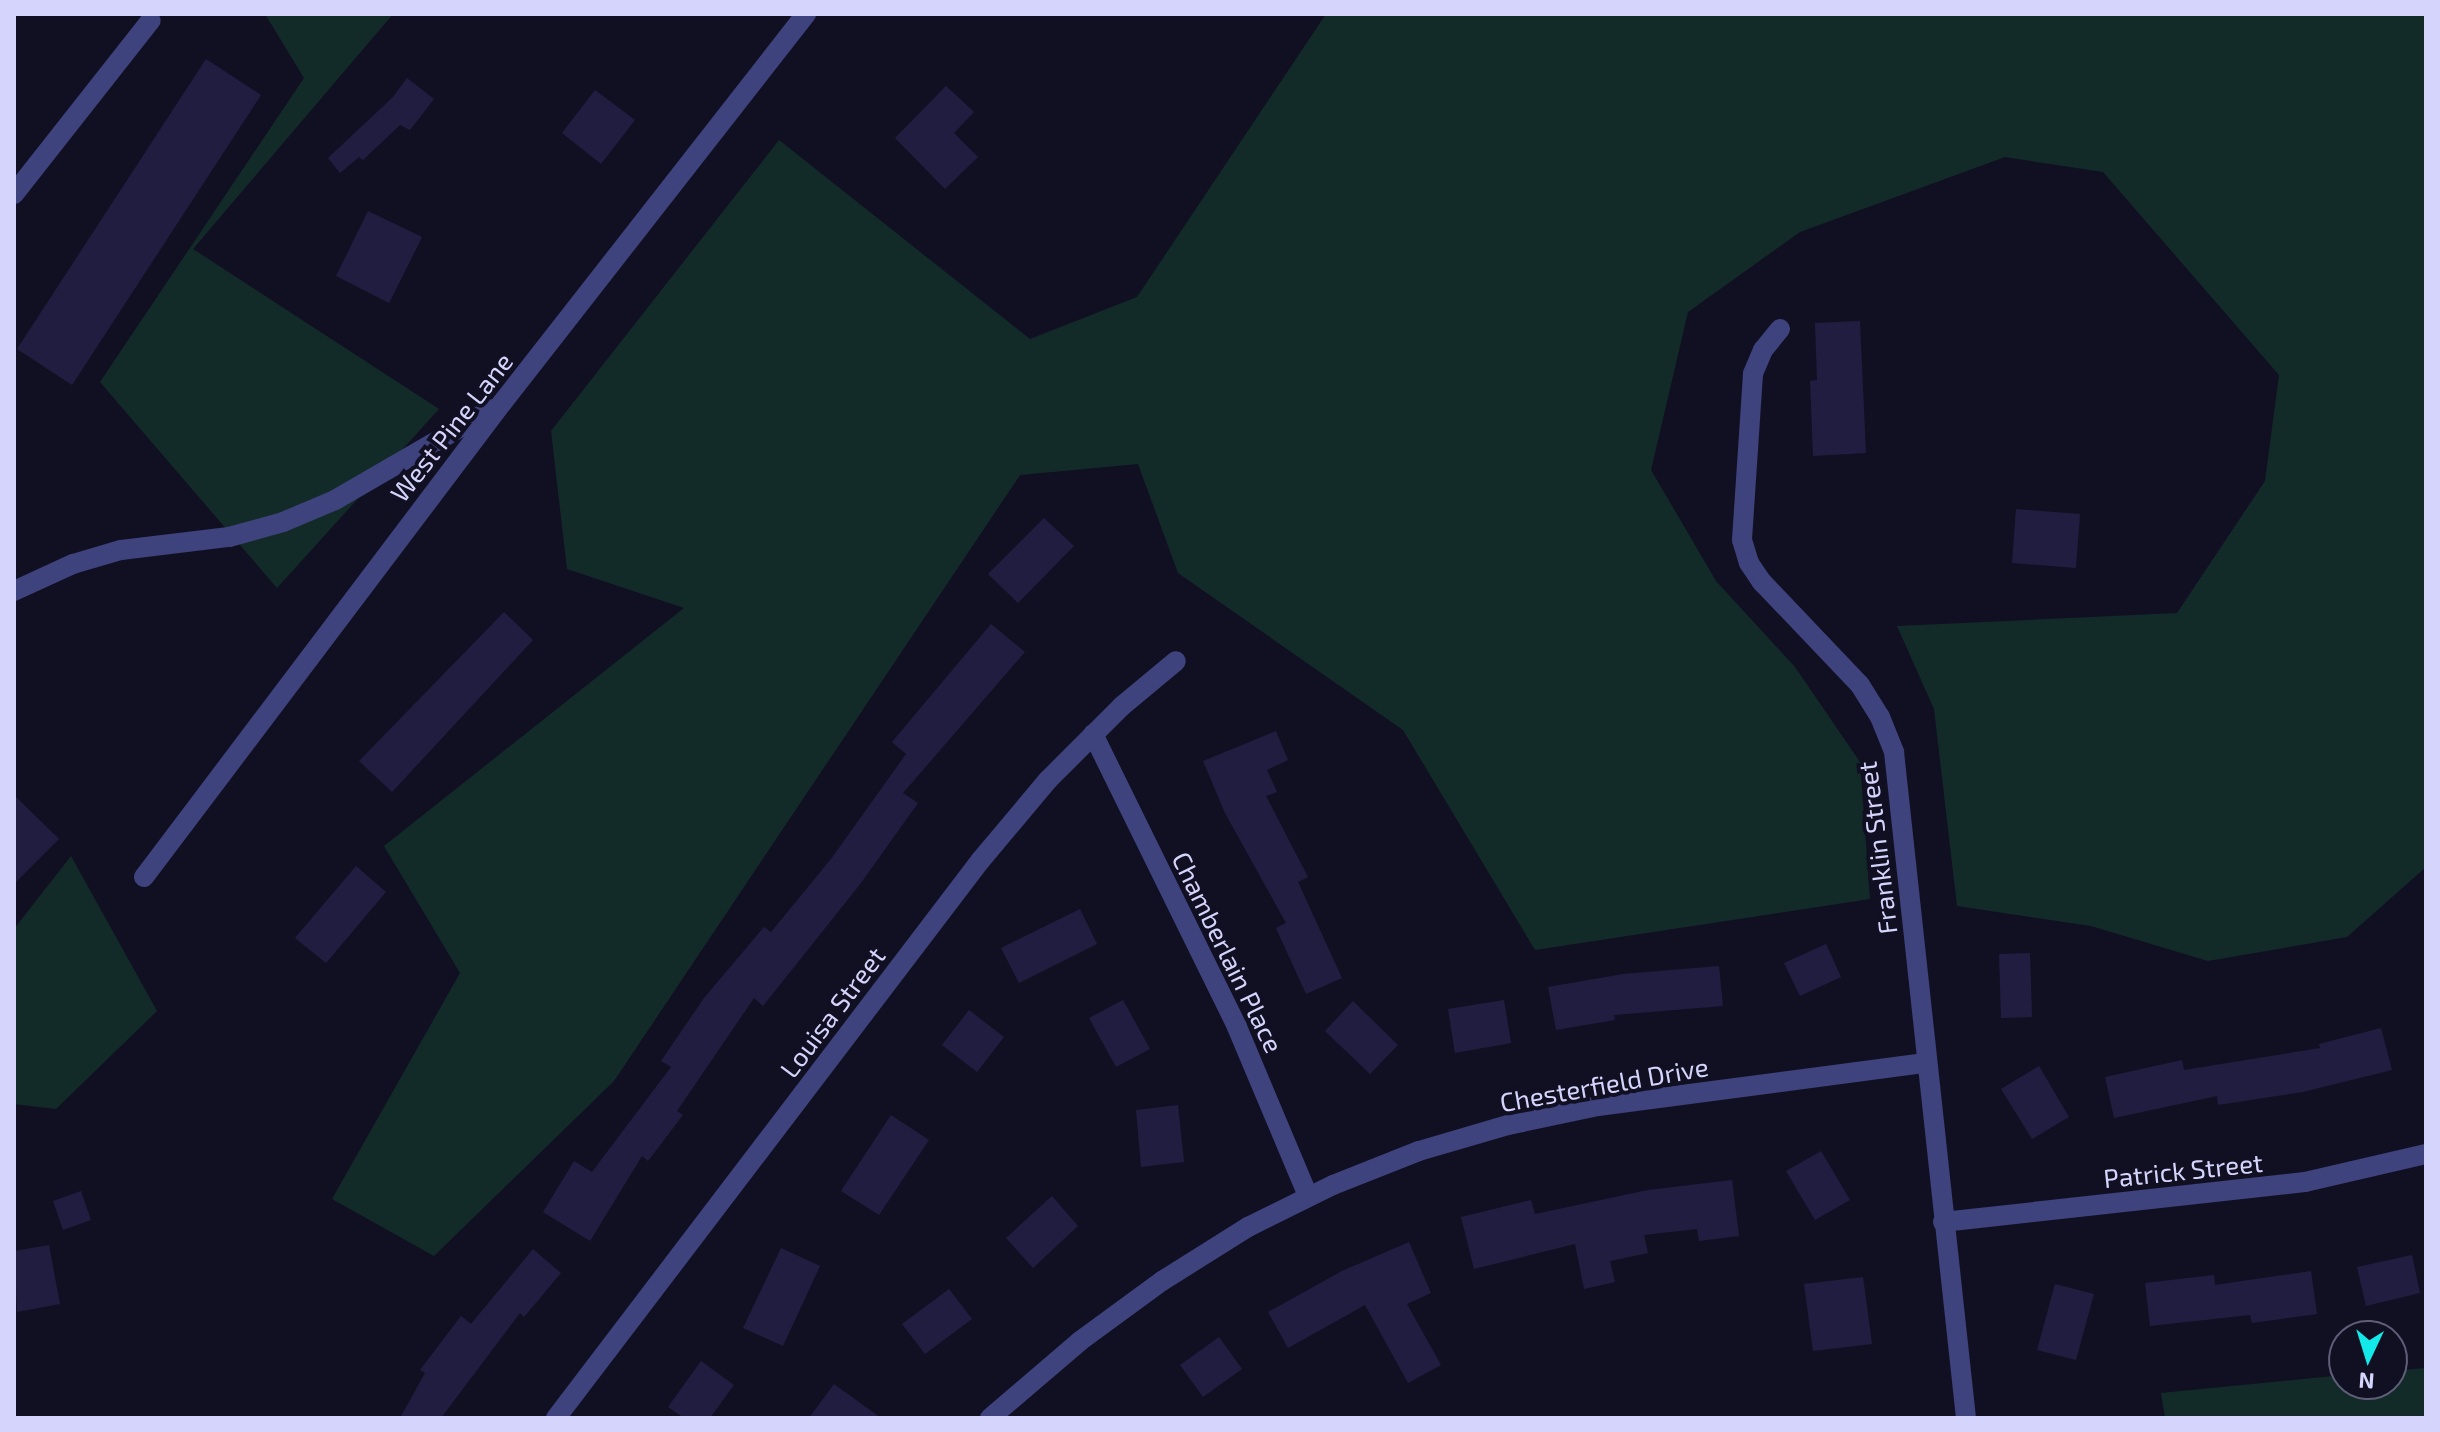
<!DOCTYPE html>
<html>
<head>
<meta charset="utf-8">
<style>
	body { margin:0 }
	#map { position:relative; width:2440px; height:1432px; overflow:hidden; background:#111022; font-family:"Exo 2",sans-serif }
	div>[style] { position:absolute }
	.green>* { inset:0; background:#132b28 }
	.building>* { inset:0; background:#211d41 }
	.minor>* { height:20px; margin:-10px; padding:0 10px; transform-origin:10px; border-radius:10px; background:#3e427d }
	span { translate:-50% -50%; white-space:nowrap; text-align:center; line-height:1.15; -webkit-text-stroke:8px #111022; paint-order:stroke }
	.street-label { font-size:26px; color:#d4d4fc }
	.frame { position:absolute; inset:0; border:16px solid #d4d4fc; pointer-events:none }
	.north { position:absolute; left:2328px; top:1320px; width:80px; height:80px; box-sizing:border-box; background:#111022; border:2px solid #5f5e79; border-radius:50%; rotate:184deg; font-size:22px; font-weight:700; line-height:32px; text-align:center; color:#d4d4fc }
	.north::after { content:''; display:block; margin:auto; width:28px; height:36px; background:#13e9e8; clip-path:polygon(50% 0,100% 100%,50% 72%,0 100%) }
</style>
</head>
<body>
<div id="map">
	<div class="green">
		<div style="clip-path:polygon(265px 14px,393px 14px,193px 249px,439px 409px,277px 588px,100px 382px,304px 78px)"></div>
		<div style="clip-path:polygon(1326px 14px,2426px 14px,2426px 867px,2347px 937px,2208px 961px,2091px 926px,1957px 906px,1934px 709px,1897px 626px,2177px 613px,2265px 481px,2279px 375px,2103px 172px,2005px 157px,1800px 232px,1688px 312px,1651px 470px,1716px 581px,1795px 667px,1860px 762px,1870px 899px,1535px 950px,1403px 730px,1178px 573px,1138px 464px,1020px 475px,614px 1081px,434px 1256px,332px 1199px,460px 973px,384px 846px,684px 608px,567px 569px,551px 431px,779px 140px,1030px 339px,1137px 297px)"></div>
		<div style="clip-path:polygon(71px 856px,157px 1011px,56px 1109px,14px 1104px,14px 929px)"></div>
		<div style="clip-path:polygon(2426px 1368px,2426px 1418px,2165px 1418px,2161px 1393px,2344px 1375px,2344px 1384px,2392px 1384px,2392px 1371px)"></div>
	</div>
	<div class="building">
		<div style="clip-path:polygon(206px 59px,261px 95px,72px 385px,17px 349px)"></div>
		<div style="clip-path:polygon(407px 78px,434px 99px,410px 130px,400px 125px,363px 160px,359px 157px,340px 173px,328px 158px,393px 97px)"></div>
		<div style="clip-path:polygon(946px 86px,974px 112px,954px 133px,978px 157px,945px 189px,895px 138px)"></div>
		<div style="clip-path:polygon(595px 90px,635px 120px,601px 164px,562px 133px)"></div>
		<div style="clip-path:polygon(368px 211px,422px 237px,389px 303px,336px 276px)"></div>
		<div style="clip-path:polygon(1860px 321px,1866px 453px,1813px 456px,1810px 381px,1817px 380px,1815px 323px)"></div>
		<div style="clip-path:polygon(2016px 509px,2080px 514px,2076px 568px,2012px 563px)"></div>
		<div style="clip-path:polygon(1044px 518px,1074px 546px,1018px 603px,988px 574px)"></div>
		<div style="clip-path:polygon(504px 612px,533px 640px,392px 792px,359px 761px)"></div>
		<div style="clip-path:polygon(991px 624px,1025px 652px,903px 793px,918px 803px,861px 883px,763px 1006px,754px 998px,677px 1111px,683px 1115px,648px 1161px,642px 1156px,590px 1241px,543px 1212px,574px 1161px,592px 1172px,671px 1067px,661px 1061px,704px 998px,764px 927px,771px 932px,831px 859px,906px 754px,892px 742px)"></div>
		<div style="clip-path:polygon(1276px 731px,1288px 760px,1267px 770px,1277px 792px,1266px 796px,1308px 877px,1298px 882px,1342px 978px,1306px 994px,1276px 928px,1286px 923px,1225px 813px,1203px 761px)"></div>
		<div style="clip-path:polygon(14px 795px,59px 839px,14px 884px)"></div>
		<div style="clip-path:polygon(356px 866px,386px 892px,326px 963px,295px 938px)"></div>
		<div style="clip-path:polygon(1080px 909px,1097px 944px,1019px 983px,1001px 948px)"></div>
		<div style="clip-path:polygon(1826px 944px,1841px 977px,1800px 996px,1784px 963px)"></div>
		<div style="clip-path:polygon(2030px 953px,2032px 1017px,2001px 1018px,1999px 954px)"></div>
		<div style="clip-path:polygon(1719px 966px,1723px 1006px,1614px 1015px,1615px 1020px,1556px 1030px,1548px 987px,1623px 974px)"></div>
		<div style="clip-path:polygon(1123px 1000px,1150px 1049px,1116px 1067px,1089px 1018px)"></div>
		<div style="clip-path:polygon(1504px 1000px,1511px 1043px,1455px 1053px,1448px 1009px)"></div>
		<div style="clip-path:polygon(1353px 1001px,1398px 1045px,1370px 1074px,1325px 1031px)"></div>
		<div style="clip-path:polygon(969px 1010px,1004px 1037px,977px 1072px,942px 1045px)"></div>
		<div style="clip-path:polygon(2381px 1028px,2392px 1070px,2303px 1092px,2218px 1105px,2217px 1096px,2114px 1118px,2105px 1077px,2182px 1060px,2184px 1070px,2320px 1048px,2319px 1044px)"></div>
		<div style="clip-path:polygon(2039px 1066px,2069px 1117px,2032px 1139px,2001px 1089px)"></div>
		<div style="clip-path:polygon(1178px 1105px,1184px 1162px,1141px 1167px,1136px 1110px)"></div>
		<div style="clip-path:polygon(891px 1115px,929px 1140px,879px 1215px,841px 1191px)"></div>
		<div style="clip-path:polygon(1821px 1151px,1850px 1200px,1815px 1220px,1786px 1171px)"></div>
		<div style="clip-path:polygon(1732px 1180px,1739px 1236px,1699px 1241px,1697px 1229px,1644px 1235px,1648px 1253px,1610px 1261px,1615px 1282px,1584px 1289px,1575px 1244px,1474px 1269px,1461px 1217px,1531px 1200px,1535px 1214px,1648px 1190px)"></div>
		<div style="clip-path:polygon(81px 1191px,91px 1220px,63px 1230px,53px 1201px)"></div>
		<div style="clip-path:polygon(1052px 1196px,1078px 1226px,1033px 1268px,1006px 1238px)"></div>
		<div style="clip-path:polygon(1409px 1242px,1431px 1293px,1407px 1304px,1441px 1365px,1408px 1383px,1365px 1305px,1288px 1348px,1268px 1312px,1342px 1271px)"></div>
		<div style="clip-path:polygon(49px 1245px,60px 1304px,17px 1312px,14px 1251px)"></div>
		<div style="clip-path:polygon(781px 1248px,820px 1266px,783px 1346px,743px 1328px)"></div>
		<div style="clip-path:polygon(533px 1249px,561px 1273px,524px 1317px,520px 1313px,441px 1418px,400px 1418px,425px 1373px,420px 1370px,461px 1316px,471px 1324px)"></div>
		<div style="clip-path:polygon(2412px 1255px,2420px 1293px,2366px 1306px,2357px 1267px)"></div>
		<div style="clip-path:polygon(2311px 1271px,2317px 1314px,2252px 1323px,2250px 1315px,2150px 1326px,2145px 1283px,2214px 1275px,2215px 1285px)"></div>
		<div style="clip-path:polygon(1863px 1277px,1872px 1344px,1813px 1351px,1804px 1284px)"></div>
		<div style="clip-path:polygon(2055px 1284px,2094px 1294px,2076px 1360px,2037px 1350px)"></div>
		<div style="clip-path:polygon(949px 1289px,972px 1319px,925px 1354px,902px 1324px)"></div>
		<div style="clip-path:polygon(1219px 1337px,1242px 1369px,1203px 1397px,1180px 1365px)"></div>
		<div style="clip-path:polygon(701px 1361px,734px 1385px,710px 1418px,684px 1418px,668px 1407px)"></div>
		<div style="clip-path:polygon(834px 1384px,881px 1418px,809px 1418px)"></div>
	</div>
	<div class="minor">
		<div style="left:14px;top:194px;width:221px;rotate:-51.8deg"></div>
		<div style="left:1780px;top:329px;width:27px;rotate:129deg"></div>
		<div style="left:1763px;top:350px;width:26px;rotate:113deg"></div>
		<div style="left:1753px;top:374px;width:166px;rotate:93.8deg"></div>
		<div style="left:1742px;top:540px;width:24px;rotate:73deg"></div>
		<div style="left:1749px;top:563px;width:23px;rotate:56deg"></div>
		<div style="left:1762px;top:582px;width:142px;rotate:46.4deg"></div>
		<div style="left:1860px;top:685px;width:38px;rotate:58deg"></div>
		<div style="left:1880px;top:717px;width:38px;rotate:68deg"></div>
		<div style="left:1894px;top:752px;width:670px;rotate:83.83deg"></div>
		<div style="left:14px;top:591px;width:65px;rotate:-24.6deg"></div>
		<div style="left:73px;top:564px;width:50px;rotate:-16.3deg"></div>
		<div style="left:121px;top:550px;width:109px;rotate:-6.9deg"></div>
		<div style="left:229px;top:537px;width:56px;rotate:-15.5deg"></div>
		<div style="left:283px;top:522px;width:56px;rotate:-22.9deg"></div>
		<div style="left:335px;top:500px;width:181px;rotate:-30.1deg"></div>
		<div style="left:1093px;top:734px;width:326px;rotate:63.8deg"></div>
		<div style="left:1237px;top:1027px;width:183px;rotate:67.2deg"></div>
		<div style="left:144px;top:877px;width:594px;rotate:-52.94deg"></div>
		<div style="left:502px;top:403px;width:494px;rotate:-52deg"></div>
		<div style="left:1943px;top:1222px;width:364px;rotate:-6.3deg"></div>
		<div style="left:2305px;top:1182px;width:124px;rotate:-13deg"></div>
		<div style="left:556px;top:1418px;width:700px;rotate:-52.72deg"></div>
		<div style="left:980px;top:861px;width:106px;rotate:-50deg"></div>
		<div style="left:1048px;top:780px;width:105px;rotate:-45deg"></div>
		<div style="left:1122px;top:706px;width:70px;rotate:-39.8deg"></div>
		<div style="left:990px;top:1418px;width:118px;rotate:-40.5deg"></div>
		<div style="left:1080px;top:1341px;width:102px;rotate:-36.2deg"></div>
		<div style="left:1162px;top:1281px;width:102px;rotate:-32.1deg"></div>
		<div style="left:1248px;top:1227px;width:95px;rotate:-26.3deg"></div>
		<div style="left:1333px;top:1185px;width:92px;rotate:-21.6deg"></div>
		<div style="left:1419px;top:1151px;width:93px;rotate:-16.3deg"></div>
		<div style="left:1508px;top:1125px;width:92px;rotate:-11.9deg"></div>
		<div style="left:1598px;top:1106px;width:330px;rotate:-7.5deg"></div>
	</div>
	<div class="street-label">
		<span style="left:451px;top:427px;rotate:-52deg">West Pine Lane</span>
		<span style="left:1877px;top:848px;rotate:-97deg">Franklin Street</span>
		<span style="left:1228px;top:952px;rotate:64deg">Chamberlain Place</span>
		<span style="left:832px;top:1012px;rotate:-53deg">Louisa Street</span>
		<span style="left:1604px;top:1084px;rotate:-10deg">Chesterfield Drive</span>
		<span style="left:2183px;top:1170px;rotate:-6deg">Patrick Street</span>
	</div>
	<div class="frame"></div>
	<div class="north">N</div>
</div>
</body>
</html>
